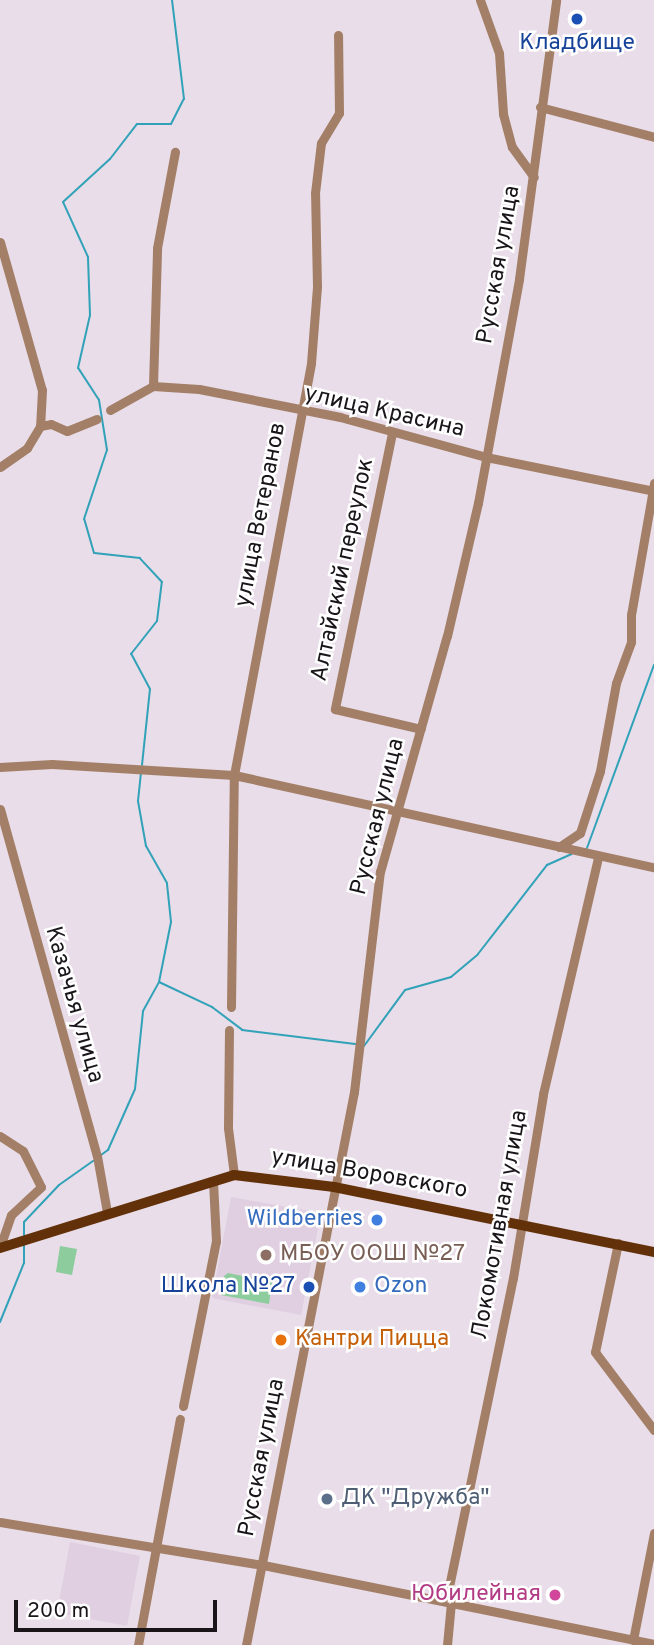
<!DOCTYPE html>
<html>
<head>
<meta charset="utf-8">
<style>
	body { margin:0 }
	#map { position:relative; width:654px; height:1645px; overflow:hidden; background:#e8dde9; font-family:Overpass,sans-serif }
	div>[style] { position:absolute }
	.built>* { inset:0; background:#e0cfe1 }
	.green>* { inset:0; background:#8dcc9d }
	.stream>* { height:2px; margin:-1px; padding:0 1px; transform-origin:1px; border-radius:1px; background:#31a2b8 }
	.minor>* { height:9px; margin:-4.5px; padding:0 4.5px; transform-origin:4.5px; border-radius:4.5px; background:#a47f67 }
	.major>* { height:10px; margin:-5px; padding:0 5px; transform-origin:5px; border-radius:5px; background:#633109 }
	.dots>* { width:19px; height:19px; translate:-50% -50%; box-sizing:border-box; border:4px solid #fff; border-radius:50% }
	span { translate:-50% -50%; white-space:nowrap; text-align:center; line-height:1.15; -webkit-text-stroke:5px #fff; paint-order:stroke }
	.transit-label { font-size:23px; color:#164399 }
	.right { translate:-100% -50%; text-align:right }
	.street-label { font-size:23px; color:#191519 }
	.shop-label { font-size:23px; color:#366cbe }
	.left { translate:0 -50%; text-align:left }
	.education-label { font-size:23px; color:#785e54 }
	.food-label { font-size:23px; color:#c56008 }
	.service-label { font-size:23px; color:#4e5e75 }
	.hotel-label { font-size:23px; color:#b23c85 }
	.scale { position:absolute; left:14px; top:1600px; width:203px; height:32px; box-sizing:border-box; border:4px solid #191519; border-top:0; padding-left:9px; font-size:21px; line-height:24px; white-space:nowrap; color:#191519; -webkit-text-stroke:5px #fff; paint-order:stroke }
</style>
</head>
<body>
<div id="map">
	<div class="built">
		<div style="clip-path:polygon(231px 1197px,321px 1213px,301px 1315px,212px 1298px)"></div>
		<div style="clip-path:polygon(70px 1542px,140px 1556px,127px 1626px,57px 1613px)"></div>
	</div>
	<div class="green">
		<div style="clip-path:polygon(60px 1246px,77px 1249px,72px 1275px,56px 1272px)"></div>
		<div style="clip-path:polygon(228px 1273px,272px 1282px,269px 1304px,221px 1295px,224px 1276px)"></div>
	</div>
	<div class="stream">
		<div style="left:142px;top:765px;width:76px;rotate:-84deg"></div>
		<div style="left:150px;top:689px;width:40px;rotate:-118deg"></div>
		<div style="left:131px;top:654px;width:42px;rotate:-51.8deg"></div>
		<div style="left:157px;top:621px;width:39px;rotate:-83deg"></div>
		<div style="left:162px;top:582px;width:33px;rotate:-133deg"></div>
		<div style="left:140px;top:558px;width:46px;rotate:-173.8deg"></div>
		<div style="left:94px;top:553px;width:35px;rotate:-106deg"></div>
		<div style="left:84px;top:519px;width:73px;rotate:-71.6deg"></div>
		<div style="left:107px;top:450px;width:51px;rotate:-99.1deg"></div>
		<div style="left:99px;top:400px;width:38px;rotate:-123deg"></div>
		<div style="left:78px;top:368px;width:54px;rotate:-77.2deg"></div>
		<div style="left:90px;top:315px;width:58px;rotate:-92deg"></div>
		<div style="left:88px;top:257px;width:60px;rotate:-114.4deg"></div>
		<div style="left:63px;top:202px;width:64px;rotate:-42.5deg"></div>
		<div style="left:110px;top:159px;width:44px;rotate:-52.4deg"></div>
		<div style="left:137px;top:124px;width:34px"></div>
		<div style="left:171px;top:124px;width:28px;rotate:-63deg"></div>
		<div style="left:184px;top:99px;width:100px;rotate:-96.9deg"></div>
		<div style="left:587px;top:848px;width:195px;rotate:-69.9deg"></div>
		<div style="left:159px;top:982px;width:59px;rotate:25.3deg"></div>
		<div style="left:212px;top:1007px;width:38px;rotate:37deg"></div>
		<div style="left:242px;top:1030px;width:114px;rotate:7.1deg"></div>
		<div style="left:364px;top:1046px;width:69px;rotate:-53.8deg"></div>
		<div style="left:405px;top:990px;width:48px;rotate:-15.8deg"></div>
		<div style="left:451px;top:977px;width:35px;rotate:-40deg"></div>
		<div style="left:478px;top:954px;width:113px;rotate:-52.2deg"></div>
		<div style="left:547px;top:865px;width:27px;rotate:-24deg"></div>
		<div style="left:101px;top:1155px;width:9px;rotate:-36deg"></div>
		<div style="left:108px;top:1150px;width:67px;rotate:-66.1deg"></div>
		<div style="left:135px;top:1089px;width:78px;rotate:-84.1deg"></div>
		<div style="left:143px;top:1011px;width:33px;rotate:-61deg"></div>
		<div style="left:159px;top:982px;width:61px;rotate:-78.7deg"></div>
		<div style="left:171px;top:922px;width:39px;rotate:-96deg"></div>
		<div style="left:167px;top:883px;width:43px;rotate:-119.6deg"></div>
		<div style="left:146px;top:846px;width:46px;rotate:-100.1deg"></div>
		<div style="left:138px;top:801px;width:27px;rotate:-84deg"></div>
		<div style="left:24px;top:1235px;width:13px;rotate:-90deg"></div>
		<div style="left:24px;top:1222px;width:51px;rotate:-46.6deg"></div>
		<div style="left:59px;top:1185px;width:42px;rotate:-35.2deg"></div>
		<div style="left:0;top:1322px;width:64px;rotate:-67.9deg"></div>
		<div style="left:24px;top:1263px;width:19px;rotate:-90deg"></div>
	</div>
	<div class="minor">
		<div style="left:480px;top:0;width:56px;rotate:70.3deg"></div>
		<div style="left:499px;top:53px;width:61px;rotate:86.2deg"></div>
		<div style="left:503px;top:114px;width:34px;rotate:75deg"></div>
		<div style="left:512px;top:147px;width:37px;rotate:54deg"></div>
		<div style="left:540px;top:107px;width:118px;rotate:14.7deg"></div>
		<div style="left:0;top:242px;width:154px;rotate:74.2deg"></div>
		<div style="left:42px;top:390px;width:36px;rotate:93deg"></div>
		<div style="left:153px;top:386px;width:138px;rotate:-88.3deg"></div>
		<div style="left:157px;top:248px;width:98px;rotate:-79.4deg"></div>
		<div style="left:110px;top:410px;width:49px;rotate:-29.2deg"></div>
		<div style="left:153px;top:386px;width:46px;rotate:3.7deg"></div>
		<div style="left:199px;top:389px;width:144px;rotate:11.2deg"></div>
		<div style="left:340px;top:417px;width:151px;rotate:15.3deg"></div>
		<div style="left:486px;top:457px;width:171px;rotate:11.4deg"></div>
		<div style="left:392px;top:433px;width:282px;rotate:101.7deg"></div>
		<div style="left:335px;top:709px;width:88px;rotate:13.1deg"></div>
		<div style="left:0;top:467px;width:33px;rotate:-35deg"></div>
		<div style="left:27px;top:448px;width:26px;rotate:-59deg"></div>
		<div style="left:40px;top:426px;width:11px;rotate:-10deg"></div>
		<div style="left:51px;top:424px;width:17px;rotate:24deg"></div>
		<div style="left:67px;top:431px;width:32px;rotate:-22deg"></div>
		<div style="left:0;top:767px;width:52px;rotate:-3.3deg"></div>
		<div style="left:52px;top:764px;width:182px;rotate:3.5deg"></div>
		<div style="left:234px;top:775px;width:430px;rotate:12.4deg"></div>
		<div style="left:0;top:809px;width:360px;rotate:74.4deg"></div>
		<div style="left:97px;top:1156px;width:57px;rotate:79.9deg"></div>
		<div style="left:559px;top:847px;width:25px;rotate:-34deg"></div>
		<div style="left:580px;top:833px;width:65px;rotate:-72.1deg"></div>
		<div style="left:600px;top:771px;width:89px;rotate:-79.7deg"></div>
		<div style="left:616px;top:683px;width:44px;rotate:-69.9deg"></div>
		<div style="left:631px;top:642px;width:27px;rotate:-90deg"></div>
		<div style="left:631px;top:615px;width:134px;rotate:-80.1deg"></div>
		<div style="left:231px;top:1007px;width:232px;rotate:-89.3deg"></div>
		<div style="left:234px;top:775px;width:419px;rotate:-79.4deg"></div>
		<div style="left:311px;top:363px;width:77px;rotate:-85.5deg"></div>
		<div style="left:317px;top:286px;width:93px;rotate:-91.2deg"></div>
		<div style="left:315px;top:193px;width:50px;rotate:-83.2deg"></div>
		<div style="left:321px;top:143px;width:35px;rotate:-59deg"></div>
		<div style="left:339px;top:113px;width:78px;rotate:-90.7deg"></div>
		<div style="left:229px;top:1030px;width:98px;rotate:90.6deg"></div>
		<div style="left:228px;top:1128px;width:47px;rotate:82.7deg"></div>
		<div style="left:0;top:1136px;width:27px;rotate:33deg"></div>
		<div style="left:23px;top:1151px;width:40px;rotate:63.4deg"></div>
		<div style="left:41px;top:1187px;width:41px;rotate:137deg"></div>
		<div style="left:11px;top:1215px;width:34px;rotate:109deg"></div>
		<div style="left:618px;top:1243px;width:111px;rotate:101.9deg"></div>
		<div style="left:595px;top:1352px;width:98px;rotate:52.9deg"></div>
		<div style="left:183px;top:1406px;width:168px;rotate:-78.7deg"></div>
		<div style="left:216px;top:1241px;width:60px;rotate:-92.9deg"></div>
		<div style="left:0;top:1522px;width:266px;rotate:9.3deg"></div>
		<div style="left:263px;top:1565px;width:399px;rotate:11.4deg"></div>
		<div style="left:446px;top:1601px;width:330px;rotate:-78.3deg"></div>
		<div style="left:513px;top:1278px;width:186px;rotate:-80.7deg"></div>
		<div style="left:543px;top:1094px;width:243px;rotate:-76.9deg"></div>
		<div style="left:633px;top:1640px;width:109px;rotate:-78.9deg"></div>
		<div style="left:138px;top:1645px;width:230px;rotate:-79.5deg"></div>
		<div style="left:246px;top:1645px;width:563px;rotate:-78.95deg"></div>
		<div style="left:354px;top:1092px;width:222px;rotate:-83.3deg"></div>
		<div style="left:380px;top:872px;width:245px;rotate:-74.2deg"></div>
		<div style="left:447px;top:636px;width:137px;rotate:-76.9deg"></div>
		<div style="left:478px;top:503px;width:228px;rotate:-79.6deg"></div>
		<div style="left:519px;top:279px;width:281px;rotate:-82.4deg"></div>
		<div style="left:447px;top:1645px;width:42px;rotate:-84.6deg"></div>
	</div>
	<div class="major">
		<div style="left:0;top:1248px;width:245px;rotate:-17.3deg"></div>
		<div style="left:234px;top:1175px;width:101px;rotate:6.8deg"></div>
		<div style="left:334px;top:1187px;width:327px;rotate:11.5deg"></div>
	</div>
	<div class="dots">
		<div style="left:577px;top:19px;background:#1a4fb4"></div>
		<div style="left:377px;top:1220px;background:#3f7fe0"></div>
		<div style="left:266px;top:1255px;background:#8d6e63"></div>
		<div style="left:309px;top:1287px;background:#1a4fb4"></div>
		<div style="left:360px;top:1287px;background:#3f7fe0"></div>
		<div style="left:281px;top:1340px;background:#e8710a"></div>
		<div style="left:327px;top:1499px;background:#5c6f8a"></div>
		<div style="left:555px;top:1595px;background:#d1479c"></div>
	</div>
	<div class="transit-label">
		<span style="left:577px;top:44px">Кладбище</span>
		<span class="right" style="left:295px;top:1287px">Школа №27</span>
	</div>
	<div class="street-label">
		<span style="left:500px;top:265px;rotate:-80deg">Русская улица</span>
		<span style="left:384px;top:413px;rotate:13deg">улица Красина</span>
		<span style="left:262px;top:515px;rotate:-79deg">улица Ветеранов</span>
		<span style="left:344px;top:570px;rotate:-78deg">Алтайский переулок</span>
		<span style="left:379px;top:817px;rotate:-76deg">Русская улица</span>
		<span style="left:73px;top:1005px;rotate:74deg">Казачья улица</span>
		<span style="left:369px;top:1175px;rotate:10deg">улица Воровского</span>
		<span style="left:501px;top:1225px;rotate:-80deg">Локомотивная улица</span>
		<span style="left:263px;top:1458px;rotate:-79deg">Русская улица</span>
	</div>
	<div class="shop-label">
		<span class="right" style="left:363px;top:1220px">Wildberries</span>
		<span class="left" style="left:374px;top:1287px">Ozon</span>
	</div>
	<div class="education-label">
		<span class="left" style="left:280px;top:1255px">МБОУ ООШ №27</span>
	</div>
	<div class="food-label">
		<span class="left" style="left:295px;top:1340px">Кантри Пицца</span>
	</div>
	<div class="service-label">
		<span class="left" style="left:341px;top:1499px">ДК "Дружба"</span>
	</div>
	<div class="hotel-label">
		<span class="right" style="left:541px;top:1595px">Юбилейная</span>
	</div>
	<div class="scale">200 m</div>
</div>
</body>
</html>
